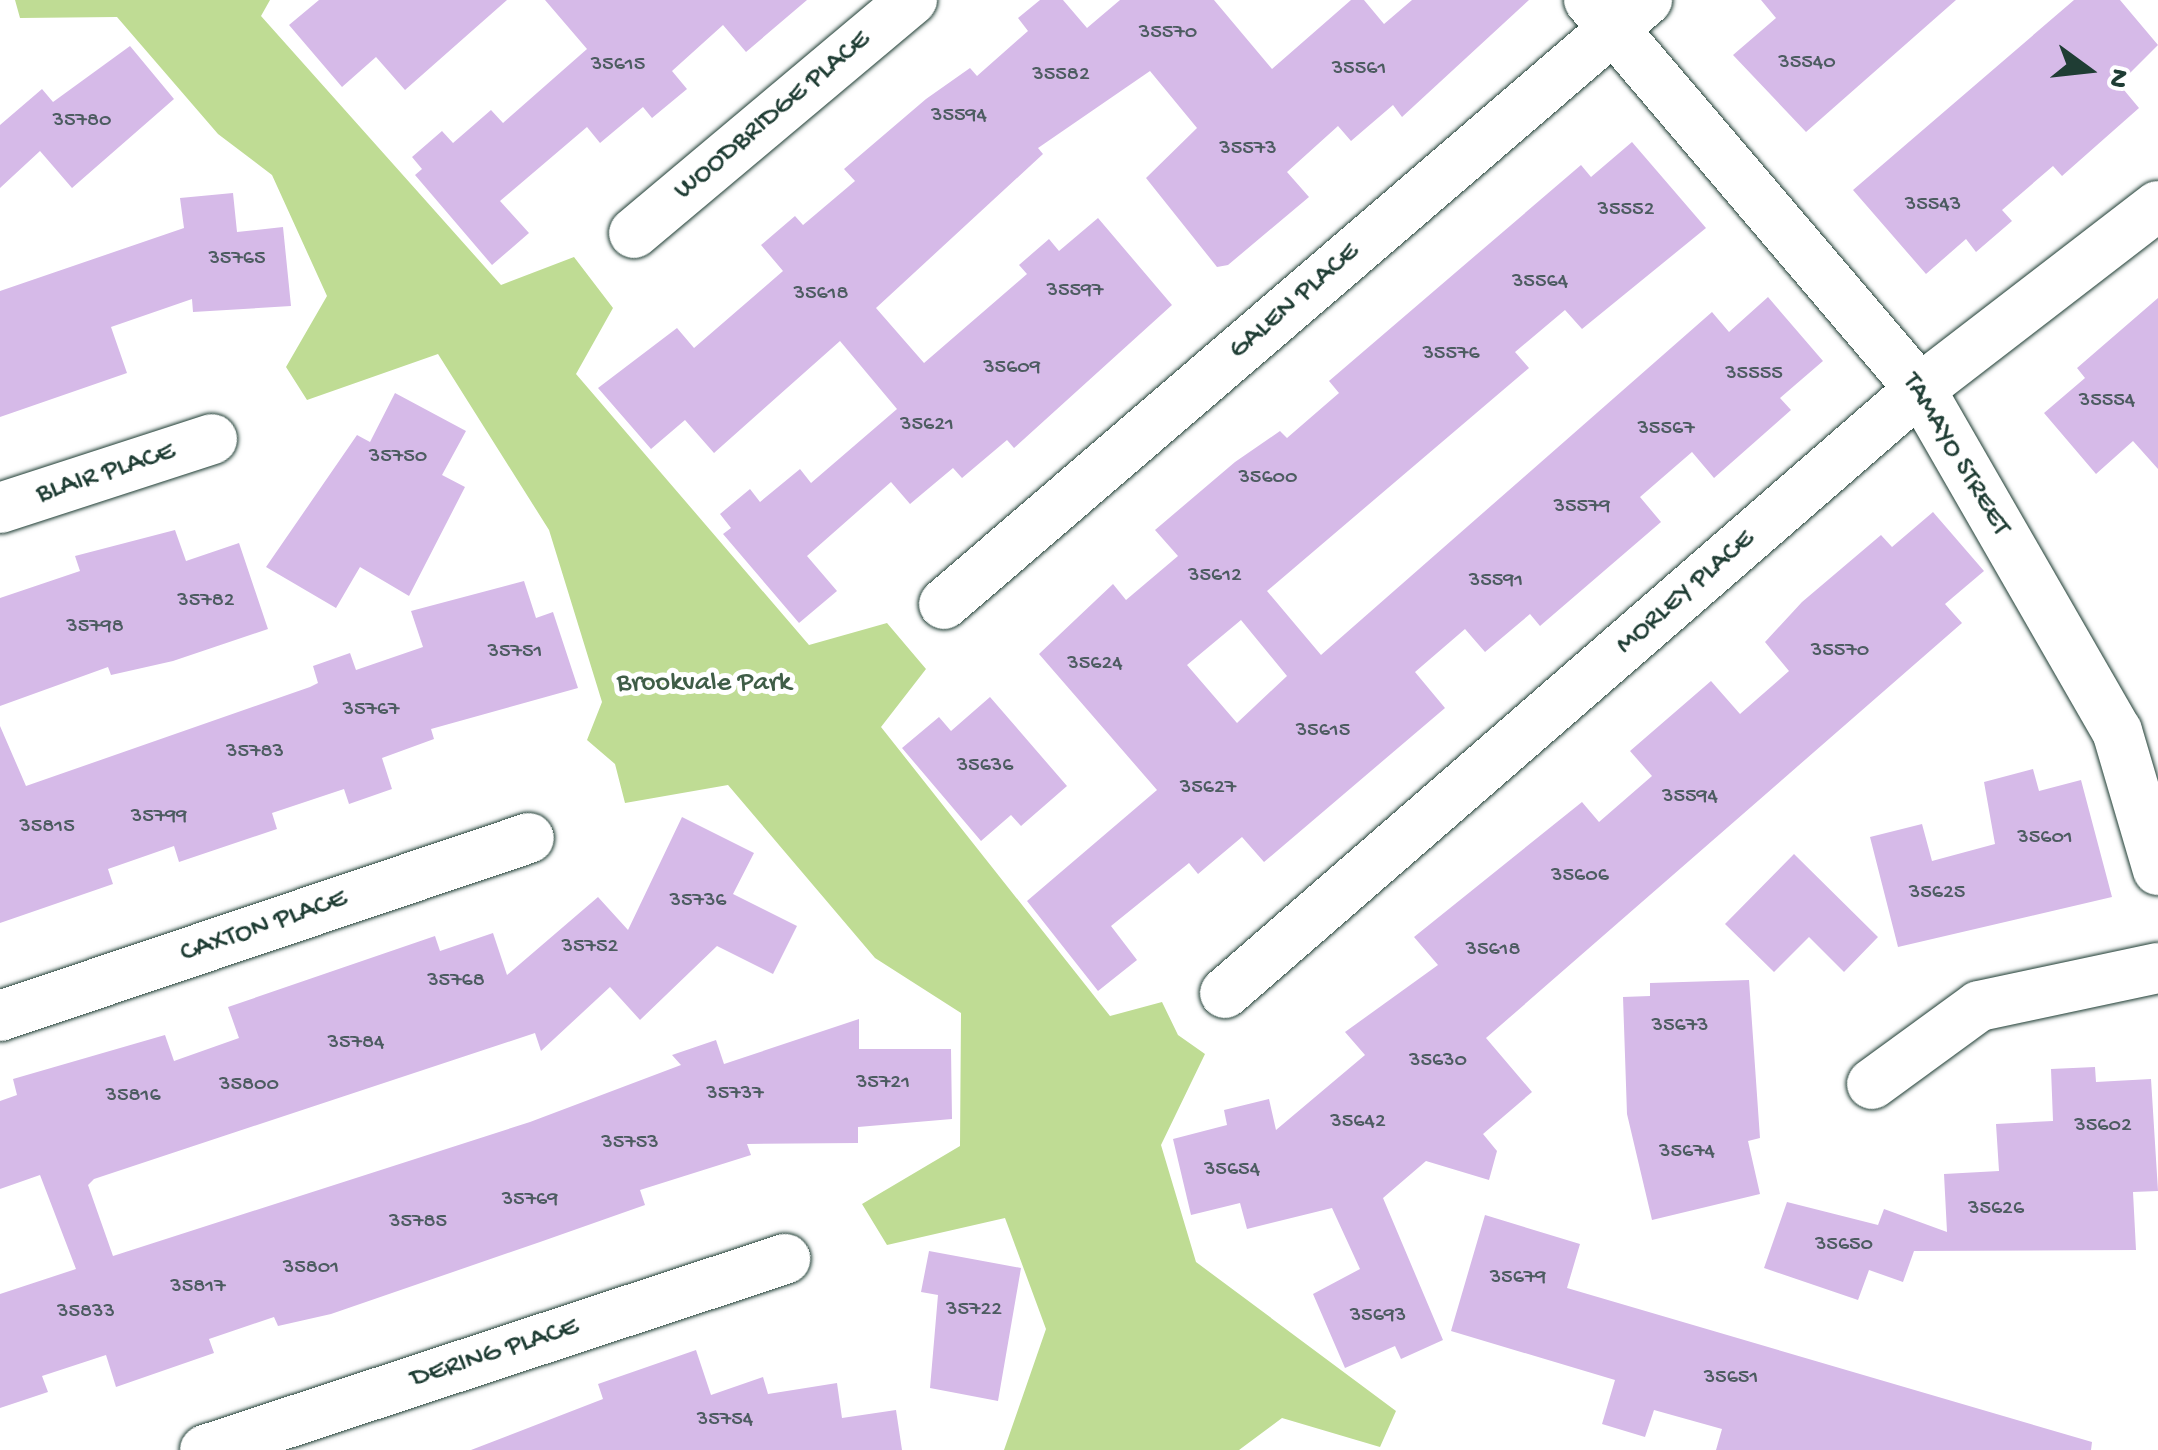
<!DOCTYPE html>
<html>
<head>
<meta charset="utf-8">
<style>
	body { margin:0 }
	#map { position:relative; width:2158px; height:1450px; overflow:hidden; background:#fff; font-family:"Gochi Hand",sans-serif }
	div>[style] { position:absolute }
	.green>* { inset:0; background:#bfdc94 }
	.building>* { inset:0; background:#d6bae8 }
	.roads { filter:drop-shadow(0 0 2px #1f3d34) drop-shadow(0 0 2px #1f3d34) }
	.street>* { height:50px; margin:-25px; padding:0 25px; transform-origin:25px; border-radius:25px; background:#fff }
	span { translate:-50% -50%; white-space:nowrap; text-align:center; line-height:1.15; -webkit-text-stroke:10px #fff; paint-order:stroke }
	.number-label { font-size:22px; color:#4d5c61 }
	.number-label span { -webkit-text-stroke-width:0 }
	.street-label { font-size:28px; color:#1f3d34 }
	.park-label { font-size:28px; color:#3f5d47 }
	.north { position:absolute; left:2038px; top:20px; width:100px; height:100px; -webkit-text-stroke:8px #fff; paint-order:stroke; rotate:105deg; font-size:28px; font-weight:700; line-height:40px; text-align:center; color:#1f3d34 }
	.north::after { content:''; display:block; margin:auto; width:35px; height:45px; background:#1f3d34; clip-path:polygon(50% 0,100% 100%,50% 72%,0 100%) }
</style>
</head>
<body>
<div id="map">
	<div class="green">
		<div style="clip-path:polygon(15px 0,270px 0,261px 16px,501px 285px,574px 257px,613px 308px,576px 374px,809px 645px,887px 623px,926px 669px,881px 727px,1110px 1016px,1162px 1002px,1178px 1035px,1205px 1054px,1161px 1145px,1196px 1262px,1396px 1411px,1380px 1447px,1282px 1418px,1239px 1450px,1004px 1450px,1046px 1329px,1005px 1218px,887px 1245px,862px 1204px,960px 1146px,961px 1013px,875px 958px,728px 785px,625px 803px,615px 764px,587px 740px,602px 702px,549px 530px,438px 354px,307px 400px,286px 367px,327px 296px,272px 175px,218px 134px,117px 17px,20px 18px)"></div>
	</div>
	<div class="building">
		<div style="clip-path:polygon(319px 0,507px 0,405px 90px,376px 57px,342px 87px,289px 25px)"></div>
		<div style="clip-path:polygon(545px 0,807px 0,746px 52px,723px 25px,672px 71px,687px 89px,652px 118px,643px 107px,600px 143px,587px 127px,500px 201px,529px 233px,492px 265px,415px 175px,422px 169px,412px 157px,442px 131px,453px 143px,491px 110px,503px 123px,587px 49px)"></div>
		<div style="clip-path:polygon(1040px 0,1063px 0,1087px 28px,1120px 0,1214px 0,1272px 69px,1351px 0,1364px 0,1384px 24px,1412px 0,1529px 0,1402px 117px,1393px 105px,1351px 141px,1338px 126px,1287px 172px,1309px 197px,1228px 265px,1217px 267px,1146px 178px,1197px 128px,1150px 71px,1038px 148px,1043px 154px,876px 308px,924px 363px,1027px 274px,1019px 265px,1049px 239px,1059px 251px,1098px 218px,1172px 305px,1014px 448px,1007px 440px,962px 478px,953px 468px,910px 504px,891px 482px,807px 556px,837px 591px,799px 623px,723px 534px,731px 528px,720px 514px,750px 489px,760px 502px,800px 469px,811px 483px,897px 409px,840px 341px,714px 453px,685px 420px,651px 449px,598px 388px,677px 328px,694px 348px,783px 271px,761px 245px,795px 216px,803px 225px,855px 181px,844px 169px,926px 99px,970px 68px,977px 76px,1028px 31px,1018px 18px)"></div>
		<div style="clip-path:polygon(1761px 0,1956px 0,1806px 132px,1733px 55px,1776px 18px)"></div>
		<div style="clip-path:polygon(2074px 0,2120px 0,2158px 45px,2119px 84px,2139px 108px,2062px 176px,2053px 166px,2002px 210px,2012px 221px,1976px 252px,1966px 239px,1926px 274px,1853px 190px)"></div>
		<div style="clip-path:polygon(130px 46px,174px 99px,72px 188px,40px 151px,0 188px,0 125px,42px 89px,53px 102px)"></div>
		<div style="clip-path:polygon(evenodd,1632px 142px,1706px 228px,1582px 329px,1565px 310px,1515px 352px,1529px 368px,1267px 591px,1321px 655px,1712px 312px,1729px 332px,1768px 297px,1823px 361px,1780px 398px,1791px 410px,1714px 478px,1692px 452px,1640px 497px,1661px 522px,1540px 626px,1530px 614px,1485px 652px,1465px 629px,1415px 672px,1445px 708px,1264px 862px,1242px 837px,1198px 874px,1189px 863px,1111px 926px,1137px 960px,1098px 991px,1027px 901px,1157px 790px,1039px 654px,1113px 584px,1126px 600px,1178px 556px,1155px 530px,1235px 462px,1280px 431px,1287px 438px,1339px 393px,1329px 381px,1581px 165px,1591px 177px,1632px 142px,1241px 620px,1287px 676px,1237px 723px,1187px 665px,1241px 620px)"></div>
		<div style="clip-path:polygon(233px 193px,237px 232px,283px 227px,291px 306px,193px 312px,192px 299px,111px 327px,127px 373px,0 417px,0 291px,184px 228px,180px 198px)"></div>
		<div style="clip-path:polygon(2158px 298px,2158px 469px,2133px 441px,2096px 474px,2044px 413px,2085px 378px,2077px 368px)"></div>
		<div style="clip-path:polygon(395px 393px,466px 431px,442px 475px,465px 487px,409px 596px,360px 567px,336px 608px,266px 567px,357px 435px,370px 442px)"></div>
		<div style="clip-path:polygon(1933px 512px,1984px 571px,1945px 604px,1962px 623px,1486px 1038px,1532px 1092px,1483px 1134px,1497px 1151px,1489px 1180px,1426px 1161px,1383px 1198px,1443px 1340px,1401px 1359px,1395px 1346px,1345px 1368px,1313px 1294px,1360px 1269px,1332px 1208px,1247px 1229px,1240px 1203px,1191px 1215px,1173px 1139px,1227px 1125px,1224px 1110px,1269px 1099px,1276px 1130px,1365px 1055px,1345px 1032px,1438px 965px,1414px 937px,1582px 802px,1599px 822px,1652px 776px,1630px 751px,1711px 681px,1740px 714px,1789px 671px,1765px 642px,1802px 602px,1881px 535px,1892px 547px)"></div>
		<div style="clip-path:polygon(175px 530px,186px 561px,239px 543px,268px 629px,173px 661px,111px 675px,108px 667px,0 706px,0 598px,80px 571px,75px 556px)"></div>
		<div style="clip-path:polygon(524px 581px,536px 618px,553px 612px,578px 688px,431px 729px,434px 739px,382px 758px,392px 789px,349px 804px,344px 789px,272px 813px,277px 829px,179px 862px,174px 846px,108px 869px,113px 884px,0 923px,0 726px,26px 786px,310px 687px,318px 683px,313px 666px,350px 653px,356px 670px,423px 647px,411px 611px)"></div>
		<div style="clip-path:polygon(990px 697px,1067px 786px,1021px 826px,1011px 815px,981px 841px,902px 748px,939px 717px,951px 731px)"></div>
		<div style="clip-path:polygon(2033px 769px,2039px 791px,2081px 780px,2112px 897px,1898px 947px,1870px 837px,1922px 824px,1932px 861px,1995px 844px,1984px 782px)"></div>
		<div style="clip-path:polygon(682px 817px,754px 853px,733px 894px,797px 926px,773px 974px,717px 946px,640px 1020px,610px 987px,541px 1051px,535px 1033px,94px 1179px,88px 1185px,113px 1256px,530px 1122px,681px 1065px,672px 1055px,716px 1040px,724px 1064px,859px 1019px,859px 1049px,951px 1049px,952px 1119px,858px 1127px,858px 1143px,747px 1144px,751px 1155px,640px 1190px,645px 1205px,540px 1242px,331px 1314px,278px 1326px,274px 1317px,209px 1339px,214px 1353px,116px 1387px,106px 1355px,42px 1376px,48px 1392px,0 1408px,0 1294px,76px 1269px,40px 1175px,0 1189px,0 1101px,17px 1095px,13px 1079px,165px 1035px,174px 1061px,239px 1038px,228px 1007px,435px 936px,440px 951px,493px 933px,507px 975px,598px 897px,628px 930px)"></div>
		<div style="clip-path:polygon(1794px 854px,1878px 937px,1844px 972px,1809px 937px,1774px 972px,1725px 924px)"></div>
		<div style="clip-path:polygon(1749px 980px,1760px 1138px,1748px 1141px,1760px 1194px,1652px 1220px,1627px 1114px,1623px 997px,1650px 996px,1650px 983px)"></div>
		<div style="clip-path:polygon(2095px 1067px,2096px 1082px,2151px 1079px,2158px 1191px,2133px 1192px,2136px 1250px,1914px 1251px,1903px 1282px,1869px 1270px,1858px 1300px,1764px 1268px,1787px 1202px,1878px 1225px,1884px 1209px,1947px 1232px,1944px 1174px,1999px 1171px,1996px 1124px,2053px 1121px,2051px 1069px)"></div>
		<div style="clip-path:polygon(1485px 1215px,1580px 1244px,1567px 1288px,2092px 1442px,2091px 1450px,1716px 1450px,1722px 1429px,1654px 1410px,1645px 1437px,1602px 1424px,1615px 1380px,1451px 1331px)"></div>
		<div style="clip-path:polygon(929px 1251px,1021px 1268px,998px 1401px,930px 1388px,938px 1295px,921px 1292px)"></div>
		<div style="clip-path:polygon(696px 1350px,711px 1395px,763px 1377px,768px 1394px,837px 1383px,842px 1418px,896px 1410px,902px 1450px,471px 1450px,603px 1399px,598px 1384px)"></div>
	</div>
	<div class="roads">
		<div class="street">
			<div style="left:1589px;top:0;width:511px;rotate:49.61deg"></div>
			<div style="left:1920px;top:389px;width:395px;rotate:60.1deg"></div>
			<div style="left:2117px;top:731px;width:145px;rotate:73.6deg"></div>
			<div style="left:634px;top:233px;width:363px;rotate:-40deg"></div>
			<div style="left:0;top:508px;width:223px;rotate:-18deg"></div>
			<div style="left:944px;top:604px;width:927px;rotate:-40.67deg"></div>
			<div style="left:1225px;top:993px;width:921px;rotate:-40.99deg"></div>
			<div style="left:1920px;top:389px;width:300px;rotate:-37.6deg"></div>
			<div style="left:0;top:1016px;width:558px;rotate:-18.6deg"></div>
			<div style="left:1872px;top:1084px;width:132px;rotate:-36.1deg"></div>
			<div style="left:1979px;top:1006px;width:183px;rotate:-12deg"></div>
			<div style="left:205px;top:1450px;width:611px;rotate:-18.23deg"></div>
		</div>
	</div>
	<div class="number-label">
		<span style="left:1168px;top:34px">35570</span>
		<span style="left:1807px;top:64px">35540</span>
		<span style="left:618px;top:66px">35615</span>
		<span style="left:1359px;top:70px">35561</span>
		<span style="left:1061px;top:76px">35582</span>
		<span style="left:959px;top:117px">35594</span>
		<span style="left:82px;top:122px">35780</span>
		<span style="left:1248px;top:150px">35573</span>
		<span style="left:1933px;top:206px">35543</span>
		<span style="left:1626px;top:211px">35552</span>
		<span style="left:237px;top:260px">35765</span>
		<span style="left:1540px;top:283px">35564</span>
		<span style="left:1075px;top:292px">35597</span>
		<span style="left:821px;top:295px">35618</span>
		<span style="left:1451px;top:355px">35576</span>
		<span style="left:1012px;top:369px">35609</span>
		<span style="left:1754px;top:375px">35555</span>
		<span style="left:2107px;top:402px">35554</span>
		<span style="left:927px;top:426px">35621</span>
		<span style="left:1666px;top:430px">35567</span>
		<span style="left:398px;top:458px">35750</span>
		<span style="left:1268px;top:479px">35600</span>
		<span style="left:1582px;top:508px">35579</span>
		<span style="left:1215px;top:577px">35612</span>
		<span style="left:1496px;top:582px">35591</span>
		<span style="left:206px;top:602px">35782</span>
		<span style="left:95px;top:628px">35798</span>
		<span style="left:1840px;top:652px">35570</span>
		<span style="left:515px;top:653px">35751</span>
		<span style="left:1095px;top:665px">35624</span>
		<span style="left:371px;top:711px">35767</span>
		<span style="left:1323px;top:732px">35615</span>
		<span style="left:255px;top:753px">35783</span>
		<span style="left:985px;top:767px">35636</span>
		<span style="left:1208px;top:789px">35627</span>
		<span style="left:1690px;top:798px">35594</span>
		<span style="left:159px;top:818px">35799</span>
		<span style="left:47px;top:828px">35815</span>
		<span style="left:2045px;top:839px">35601</span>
		<span style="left:1580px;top:877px">35606</span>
		<span style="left:1937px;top:894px">35625</span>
		<span style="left:698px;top:902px">35736</span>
		<span style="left:590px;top:948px">35752</span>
		<span style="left:1493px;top:951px">35618</span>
		<span style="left:456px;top:982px">35768</span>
		<span style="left:1680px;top:1027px">35673</span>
		<span style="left:356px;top:1044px">35784</span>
		<span style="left:1438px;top:1062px">35630</span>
		<span style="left:883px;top:1084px">35721</span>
		<span style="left:249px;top:1086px">35800</span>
		<span style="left:735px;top:1095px">35737</span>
		<span style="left:133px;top:1097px">35816</span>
		<span style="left:1358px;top:1123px">35642</span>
		<span style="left:2103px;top:1127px">35602</span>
		<span style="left:630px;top:1144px">35753</span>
		<span style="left:1687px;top:1153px">35674</span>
		<span style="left:1232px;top:1171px">35654</span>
		<span style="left:530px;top:1201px">35769</span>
		<span style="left:1996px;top:1210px">35626</span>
		<span style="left:418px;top:1223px">35785</span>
		<span style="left:1844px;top:1246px">35650</span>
		<span style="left:311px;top:1269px">35801</span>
		<span style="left:1518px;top:1279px">35679</span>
		<span style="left:198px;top:1288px">35817</span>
		<span style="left:974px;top:1311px">35722</span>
		<span style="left:86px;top:1313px">35833</span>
		<span style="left:1378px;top:1317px">35693</span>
		<span style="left:1731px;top:1379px">35651</span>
		<span style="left:725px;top:1421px">35754</span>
	</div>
	<div class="street-label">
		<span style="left:773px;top:116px;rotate:-40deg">WOODBRIDGE PLACE</span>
		<span style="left:1295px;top:302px;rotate:-41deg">GALEN PLACE</span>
		<span style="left:1955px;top:455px;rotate:59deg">TAMAYO STREET</span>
		<span style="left:106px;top:474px;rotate:-18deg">BLAIR PLACE</span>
		<span style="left:1686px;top:593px;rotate:-41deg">MORLEY PLACE</span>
		<span style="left:264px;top:927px;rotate:-19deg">CAXTON PLACE</span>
		<span style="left:495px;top:1354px;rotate:-18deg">DERING PLACE</span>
	</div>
	<div class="park-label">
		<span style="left:704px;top:684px">Brookvale Park</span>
	</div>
	<div class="north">N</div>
</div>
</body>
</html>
